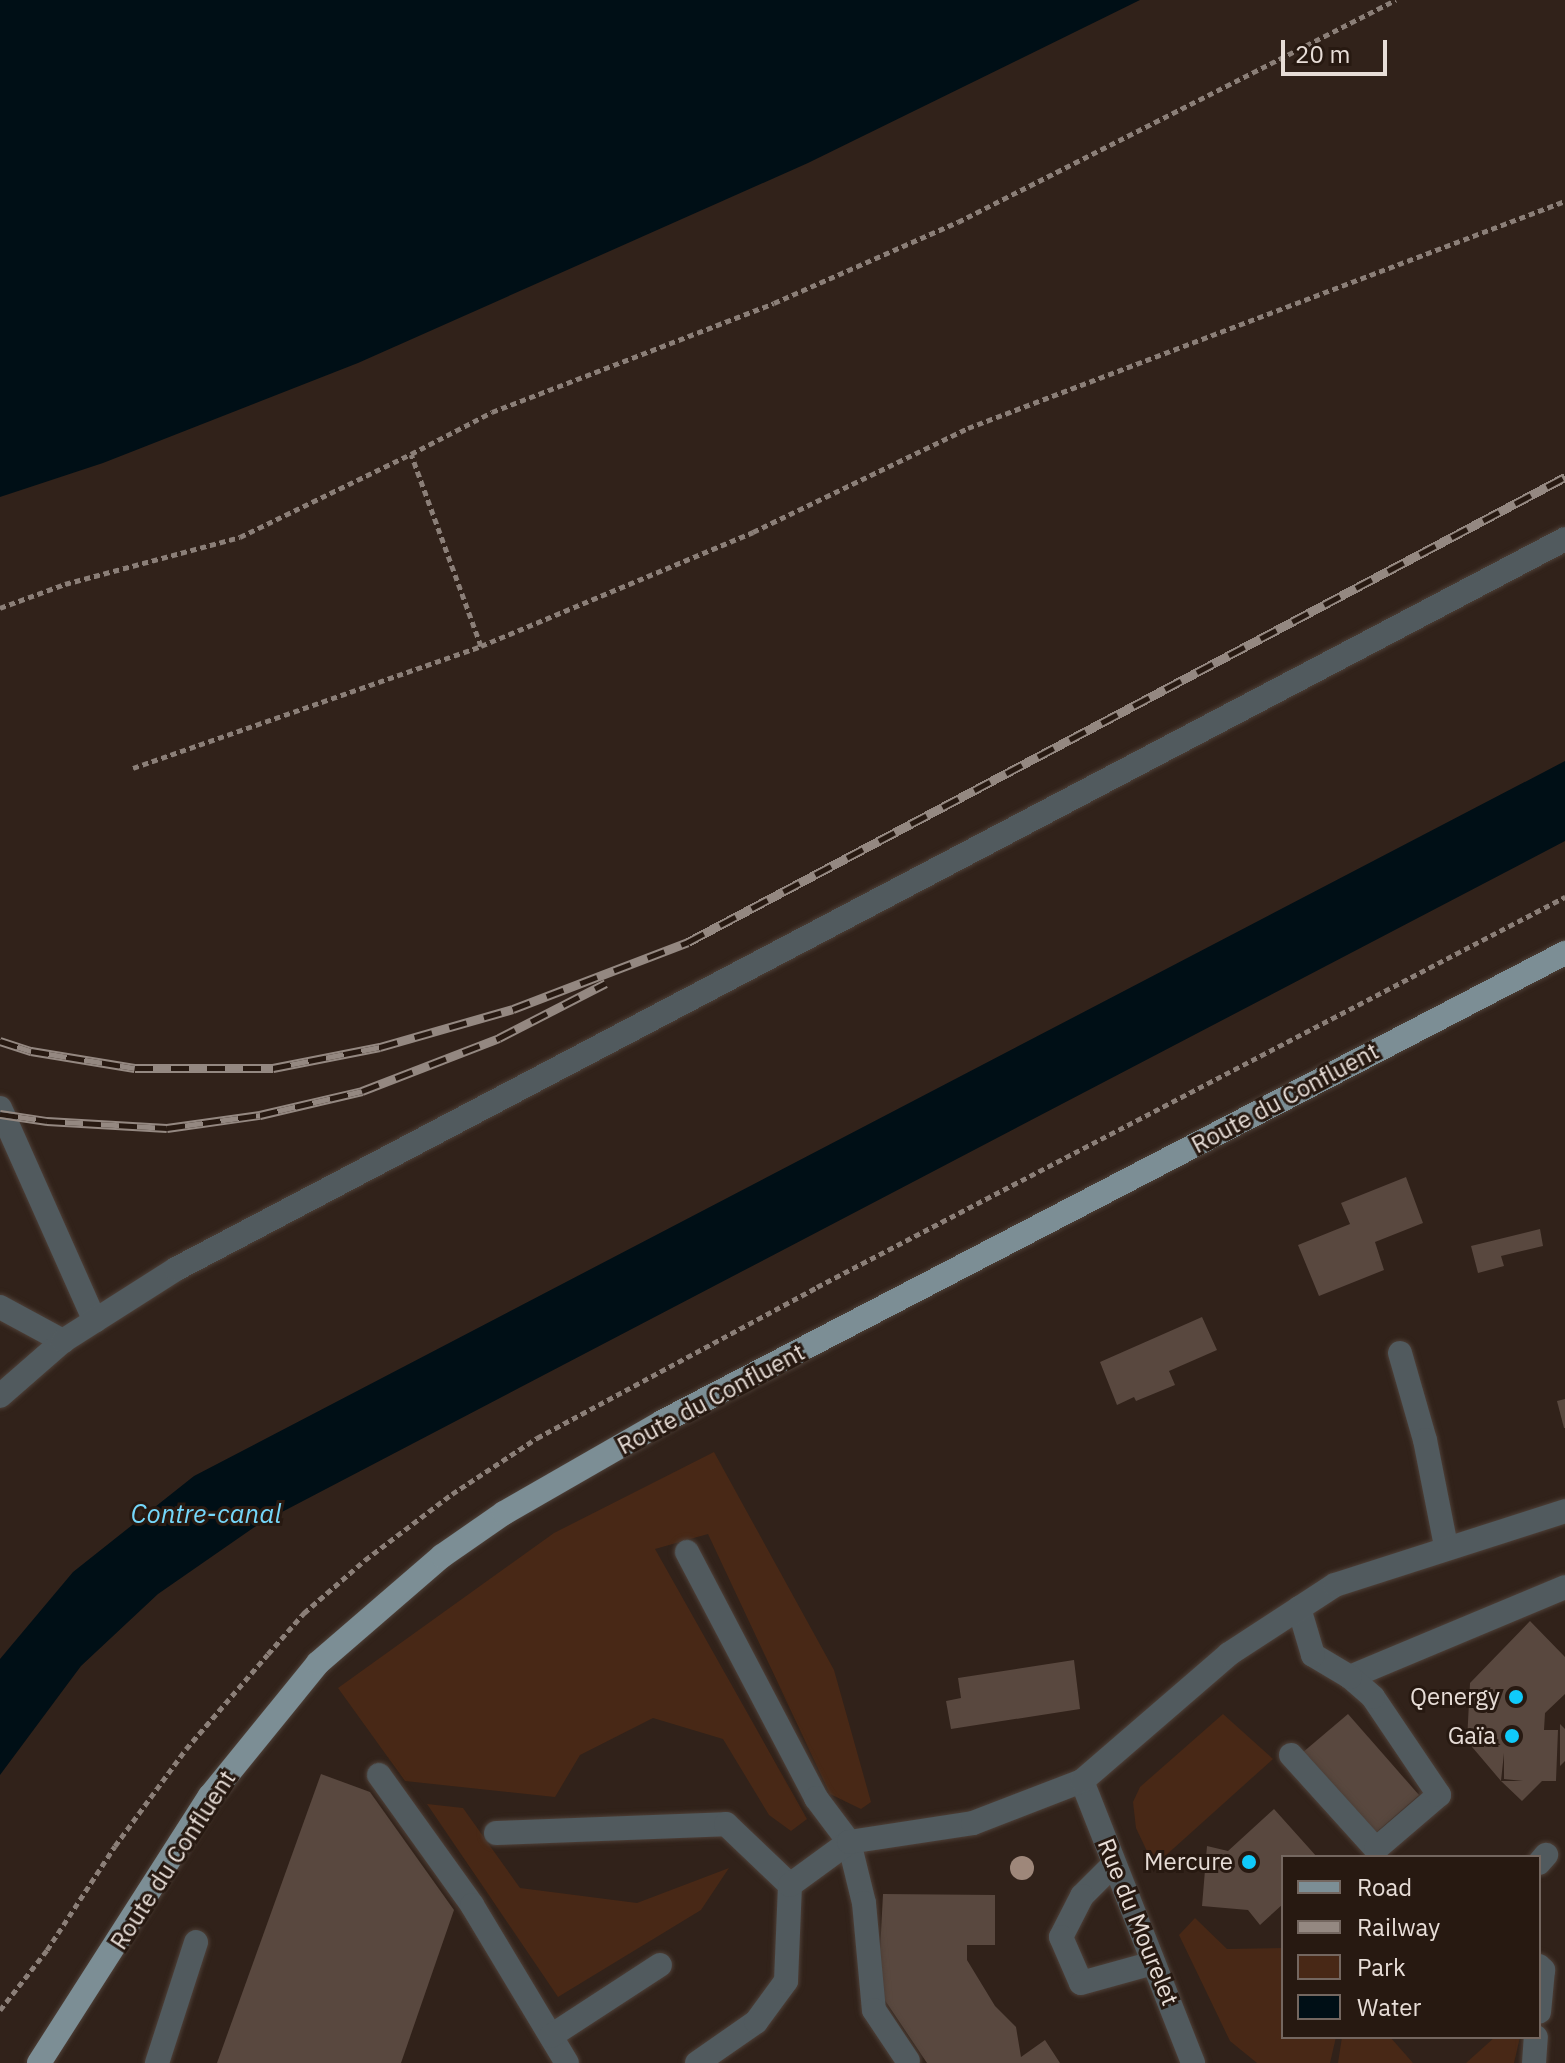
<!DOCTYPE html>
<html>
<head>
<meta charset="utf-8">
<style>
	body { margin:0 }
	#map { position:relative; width:1565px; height:2063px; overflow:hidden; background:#31221a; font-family:"IBM Plex Sans",sans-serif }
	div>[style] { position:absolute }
	.green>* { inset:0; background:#482816 }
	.water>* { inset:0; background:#000f16 }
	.building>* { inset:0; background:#59483f }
	.path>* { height:5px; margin-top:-2.5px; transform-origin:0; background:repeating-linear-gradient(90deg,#8b7f78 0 6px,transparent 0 10px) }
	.roads { filter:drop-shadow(0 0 2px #4e4038) drop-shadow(0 0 2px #4e4038) }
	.minor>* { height:24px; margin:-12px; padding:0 12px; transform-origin:12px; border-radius:12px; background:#515a5e }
	.major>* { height:24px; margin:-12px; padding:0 12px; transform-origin:12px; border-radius:12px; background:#7c8e95 }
	.rail>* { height:9px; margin-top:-4.5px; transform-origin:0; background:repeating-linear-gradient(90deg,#271911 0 18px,#948881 0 36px); box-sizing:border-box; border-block:2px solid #948881 }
	.trees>* { width:24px; height:24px; margin:-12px; border-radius:50%; background:#9e877a }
	.dots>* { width:22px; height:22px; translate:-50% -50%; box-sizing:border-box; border:4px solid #271911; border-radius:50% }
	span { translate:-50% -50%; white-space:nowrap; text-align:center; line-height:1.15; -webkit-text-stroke:6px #271911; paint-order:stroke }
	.street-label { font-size:24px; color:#e7ddd7 }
	.poi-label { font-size:24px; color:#e7ddd7 }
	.right { translate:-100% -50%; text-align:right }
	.water-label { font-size:26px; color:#75d7fa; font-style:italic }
	.legend { position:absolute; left:1281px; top:1855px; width:260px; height:184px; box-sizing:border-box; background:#271911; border:2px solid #746760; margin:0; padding:10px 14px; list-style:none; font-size:24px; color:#e7ddd7 }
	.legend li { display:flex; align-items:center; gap:16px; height:40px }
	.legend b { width:40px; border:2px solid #746760 }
	.scale { position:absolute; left:1281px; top:40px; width:106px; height:36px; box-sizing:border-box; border:4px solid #e7ddd7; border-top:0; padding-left:10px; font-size:24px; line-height:28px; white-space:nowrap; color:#e7ddd7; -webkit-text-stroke:6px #271911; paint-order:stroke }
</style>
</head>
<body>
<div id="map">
	<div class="green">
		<div style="clip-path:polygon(714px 1452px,834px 1670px,871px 1802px,861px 1809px,830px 1794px,708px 1534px,655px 1549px,807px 1819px,791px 1831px,769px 1815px,723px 1739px,653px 1718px,580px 1755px,555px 1797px,405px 1781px,338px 1688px,554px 1533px)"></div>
		<div style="clip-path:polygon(1223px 1714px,1273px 1759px,1154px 1866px,1136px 1828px,1133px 1802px,1140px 1787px)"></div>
		<div style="clip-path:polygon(427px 1804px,463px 1808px,520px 1888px,637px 1903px,729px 1868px,701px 1910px,558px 1997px)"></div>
		<div style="clip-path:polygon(1195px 1918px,1227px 1949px,1283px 1948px,1283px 2037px,1336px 2037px,1330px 2063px,1257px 2063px,1230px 2041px,1179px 1935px)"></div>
		<div style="clip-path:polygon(1342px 2037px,1390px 2037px,1413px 2063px,1338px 2063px)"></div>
		<div style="clip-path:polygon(1495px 2037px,1520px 2037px,1514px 2063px,1466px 2063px)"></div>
	</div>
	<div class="water">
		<div style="clip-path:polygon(0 0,1140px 0,808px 163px,358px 363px,103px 463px,0 497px)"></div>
		<div style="clip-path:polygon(1565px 761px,1565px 841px,259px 1524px,158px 1594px,81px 1666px,0 1775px,0 1659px,73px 1572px,194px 1476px)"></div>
	</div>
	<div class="building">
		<div style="clip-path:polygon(1406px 1177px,1423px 1223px,1375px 1242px,1384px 1270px,1319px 1296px,1298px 1245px,1350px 1224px,1341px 1203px)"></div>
		<div style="clip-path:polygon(1540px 1229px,1543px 1246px,1501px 1256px,1504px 1266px,1478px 1273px,1471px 1246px)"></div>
		<div style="clip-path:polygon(1202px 1317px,1217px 1350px,1169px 1371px,1175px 1385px,1136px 1401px,1134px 1397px,1117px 1405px,1100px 1362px)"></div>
		<div style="clip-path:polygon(1565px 1399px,1565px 1428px,1564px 1428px,1557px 1401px)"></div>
		<div style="clip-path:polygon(1530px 1621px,1565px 1657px,1565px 1694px,1545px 1713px,1544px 1730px,1558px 1730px,1556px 1781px,1542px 1781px,1522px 1801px,1501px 1781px,1523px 1781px,1504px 1779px,1504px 1753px,1501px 1781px,1467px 1741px,1470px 1683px)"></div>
		<div style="clip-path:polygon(1074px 1660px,1080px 1709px,951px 1729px,946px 1701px,961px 1698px,958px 1678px)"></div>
		<div style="clip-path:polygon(1348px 1714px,1419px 1795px,1373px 1835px,1302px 1753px)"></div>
		<div style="clip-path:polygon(1560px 1724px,1565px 1729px,1565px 1761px,1560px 1766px)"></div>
		<div style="clip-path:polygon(321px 1774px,370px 1792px,454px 1910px,401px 2063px,217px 2063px)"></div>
		<div style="clip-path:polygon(1274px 1809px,1317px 1857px,1283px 1857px,1283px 1904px,1260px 1925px,1248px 1910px,1202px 1906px,1207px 1846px,1228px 1851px)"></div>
		<div style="clip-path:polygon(883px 1894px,995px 1895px,995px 1945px,967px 1945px,967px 1960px,995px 2006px,1016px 2027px,1021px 2057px,1045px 2040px,1060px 2063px,927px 2063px,878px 1990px)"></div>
	</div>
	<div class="path">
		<div style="left:0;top:608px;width:69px;rotate:-20.3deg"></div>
		<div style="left:65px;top:584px;width:181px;rotate:-15deg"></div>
		<div style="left:240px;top:537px;width:190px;rotate:-25.9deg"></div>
		<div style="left:481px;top:646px;width:204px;rotate:-110deg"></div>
		<div style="left:411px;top:454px;width:91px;rotate:-27.4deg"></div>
		<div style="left:492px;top:412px;width:302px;rotate:-21.1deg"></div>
		<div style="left:774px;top:303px;width:201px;rotate:-23.8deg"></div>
		<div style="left:958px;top:222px;width:491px;rotate:-26.9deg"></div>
		<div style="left:133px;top:768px;width:369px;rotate:-19.3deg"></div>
		<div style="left:481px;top:646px;width:295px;rotate:-22.7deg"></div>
		<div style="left:753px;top:532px;width:239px;rotate:-25.8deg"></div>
		<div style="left:968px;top:428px;width:639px;rotate:-20.82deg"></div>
		<div style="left:0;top:2010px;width:76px;rotate:-51.9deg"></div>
		<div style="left:47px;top:1950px;width:124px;rotate:-56.8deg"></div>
		<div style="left:115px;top:1846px;width:120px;rotate:-53.8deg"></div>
		<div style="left:186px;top:1749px;width:125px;rotate:-49.2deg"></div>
		<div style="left:268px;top:1654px;width:55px;rotate:-48.7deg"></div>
		<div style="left:304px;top:1613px;width:81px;rotate:-41deg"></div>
		<div style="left:365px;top:1560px;width:109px;rotate:-37.2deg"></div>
		<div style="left:452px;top:1494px;width:102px;rotate:-33.4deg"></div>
		<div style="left:537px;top:1438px;width:318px;rotate:-28.3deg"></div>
		<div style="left:817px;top:1287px;width:844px;rotate:-27.54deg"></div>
	</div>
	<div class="roads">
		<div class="minor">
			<div style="left:0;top:1108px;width:233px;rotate:66deg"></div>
			<div style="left:0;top:1307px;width:72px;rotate:28.4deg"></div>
			<div style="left:1400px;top:1353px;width:91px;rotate:74deg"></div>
			<div style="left:1425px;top:1440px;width:108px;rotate:78.8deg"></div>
			<div style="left:0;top:1396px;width:84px;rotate:-41.1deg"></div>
			<div style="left:63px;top:1341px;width:134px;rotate:-32.5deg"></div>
			<div style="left:176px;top:1269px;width:1569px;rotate:-27.72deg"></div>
			<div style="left:687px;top:1552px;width:278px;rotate:62.3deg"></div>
			<div style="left:816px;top:1798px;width:55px;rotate:53.1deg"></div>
			<div style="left:849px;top:1842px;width:63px;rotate:76.2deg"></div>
			<div style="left:864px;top:1903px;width:107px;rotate:84.7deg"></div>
			<div style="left:874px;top:2010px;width:61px;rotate:56.3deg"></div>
			<div style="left:1350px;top:1677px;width:233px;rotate:-22.7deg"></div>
			<div style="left:1291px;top:1755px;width:127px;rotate:47.9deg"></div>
			<div style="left:1376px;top:1849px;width:83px;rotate:-40.6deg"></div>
			<div style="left:1439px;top:1795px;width:118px;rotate:-124deg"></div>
			<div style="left:1373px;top:1697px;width:30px;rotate:-139deg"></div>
			<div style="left:1350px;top:1677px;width:43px;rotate:-149.3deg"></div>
			<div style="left:1313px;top:1655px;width:49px;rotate:-106.6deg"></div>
			<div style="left:379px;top:1775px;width:160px;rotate:54.4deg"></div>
			<div style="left:472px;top:1905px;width:184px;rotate:59deg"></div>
			<div style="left:1082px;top:1781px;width:303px;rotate:68.5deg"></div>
			<div style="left:496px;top:1833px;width:230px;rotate:-2.2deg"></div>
			<div style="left:726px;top:1824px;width:88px;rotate:43.6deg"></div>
			<div style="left:1539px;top:1863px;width:11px;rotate:-49deg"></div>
			<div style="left:1114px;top:1864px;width:45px;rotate:135deg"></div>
			<div style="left:1082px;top:1896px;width:46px;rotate:117.1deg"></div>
			<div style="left:1061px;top:1937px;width:50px;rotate:66.5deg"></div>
			<div style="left:1081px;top:1983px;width:75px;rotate:-15.5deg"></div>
			<div style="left:1539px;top:1966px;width:6px;rotate:45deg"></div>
			<div style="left:1543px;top:1970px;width:42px;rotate:95.4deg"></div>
			<div style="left:551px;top:2036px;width:130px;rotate:-33.1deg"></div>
			<div style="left:157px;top:2063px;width:127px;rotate:-72.1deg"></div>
			<div style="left:697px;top:2063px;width:72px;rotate:-34.8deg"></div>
			<div style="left:756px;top:2022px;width:51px;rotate:-53.8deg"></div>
			<div style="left:786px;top:1981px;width:96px;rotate:-87.6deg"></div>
			<div style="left:790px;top:1885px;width:73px;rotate:-36.1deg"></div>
			<div style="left:849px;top:1842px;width:125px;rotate:-8.7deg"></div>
			<div style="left:973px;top:1823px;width:117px;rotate:-21.1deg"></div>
			<div style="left:1082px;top:1781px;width:194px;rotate:-40.8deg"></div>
			<div style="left:1229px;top:1654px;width:126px;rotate:-33.1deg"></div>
			<div style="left:1335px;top:1585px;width:242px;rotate:-17.8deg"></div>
			<div style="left:1534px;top:2063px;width:26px;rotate:-86deg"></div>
		</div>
		<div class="major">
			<div style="left:39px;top:2063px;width:317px;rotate:-57.4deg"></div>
			<div style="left:210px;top:1796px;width:171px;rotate:-50.9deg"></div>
			<div style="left:318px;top:1663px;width:164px;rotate:-40.8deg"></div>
			<div style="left:442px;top:1556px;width:75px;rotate:-34.7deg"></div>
			<div style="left:504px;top:1513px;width:182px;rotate:-29.9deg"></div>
			<div style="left:662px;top:1422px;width:1018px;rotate:-27.45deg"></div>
		</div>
	</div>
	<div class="rail">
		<div style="left:0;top:1041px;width:33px;rotate:18deg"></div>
		<div style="left:31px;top:1051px;width:105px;rotate:9.3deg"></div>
		<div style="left:135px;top:1068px;width:138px"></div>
		<div style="left:273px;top:1068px;width:109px;rotate:-11.1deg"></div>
		<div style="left:380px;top:1047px;width:138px;rotate:-15.9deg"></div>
		<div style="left:513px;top:1009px;width:187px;rotate:-20.9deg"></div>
		<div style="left:688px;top:942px;width:993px;rotate:-27.93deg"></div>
		<div style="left:0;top:1114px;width:48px;rotate:8.5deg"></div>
		<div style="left:47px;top:1121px;width:120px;rotate:3.3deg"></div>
		<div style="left:167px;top:1128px;width:94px;rotate:-8deg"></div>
		<div style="left:260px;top:1115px;width:105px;rotate:-13.2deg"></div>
		<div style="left:362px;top:1091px;width:147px;rotate:-21.1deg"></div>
		<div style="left:499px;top:1038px;width:120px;rotate:-27.2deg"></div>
	</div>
	<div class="trees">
		<div style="left:1022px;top:1868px"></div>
	</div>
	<div class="dots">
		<div style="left:1516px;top:1697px;background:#10cafa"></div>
		<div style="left:1512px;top:1736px;background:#10cafa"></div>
		<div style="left:1249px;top:1862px;background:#10cafa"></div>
	</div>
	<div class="street-label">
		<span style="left:1285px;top:1098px;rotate:-28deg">Route du Confluent</span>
		<span style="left:711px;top:1399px;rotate:-28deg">Route du Confluent</span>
		<span style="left:173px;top:1860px;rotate:-57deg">Route du Confluent</span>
		<span style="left:1138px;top:1922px;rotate:68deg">Rue du Mourelet</span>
	</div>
	<div class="poi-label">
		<span class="right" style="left:1500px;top:1697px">Qenergy</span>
		<span class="right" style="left:1496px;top:1736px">Gaïa</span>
		<span class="right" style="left:1233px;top:1862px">Mercure</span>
	</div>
	<div class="water-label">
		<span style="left:206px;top:1514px">Contre-canal</span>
	</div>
	<ul class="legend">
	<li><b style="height:10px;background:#7c8e95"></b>Road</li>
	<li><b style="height:10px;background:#948881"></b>Railway</li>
	<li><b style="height:22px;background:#482816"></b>Park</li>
	<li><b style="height:22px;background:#000f16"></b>Water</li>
	</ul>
	<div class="scale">20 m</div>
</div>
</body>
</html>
